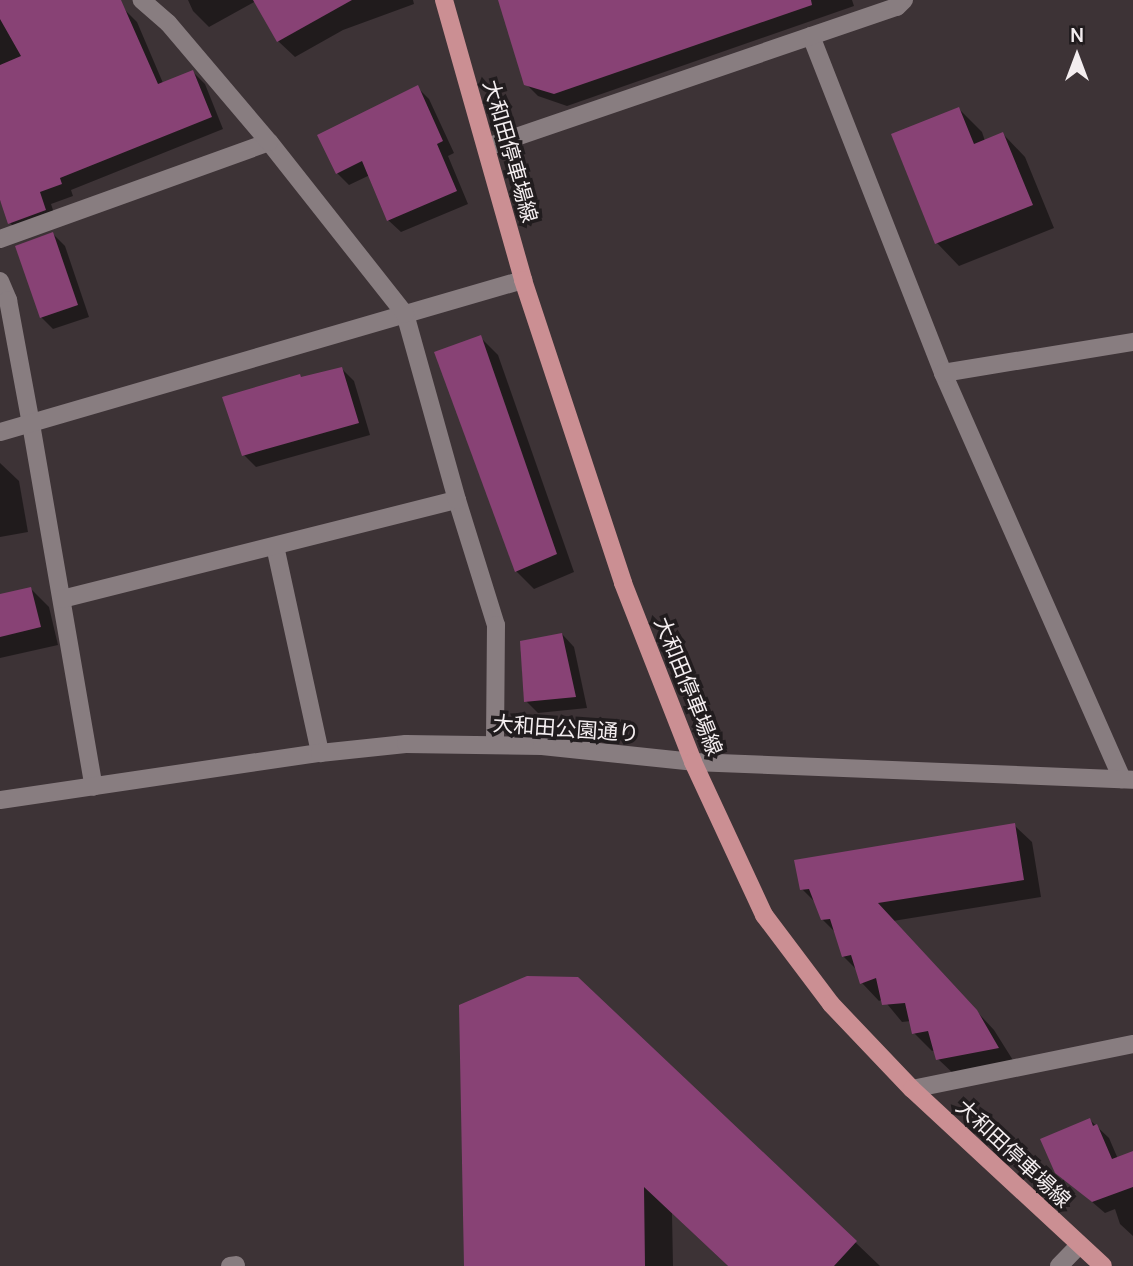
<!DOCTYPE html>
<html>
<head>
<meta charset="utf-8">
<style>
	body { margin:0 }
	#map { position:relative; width:1133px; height:1266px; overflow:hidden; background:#3d3336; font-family:Manrope,"Noto Sans JP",sans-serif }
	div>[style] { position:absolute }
	.shadow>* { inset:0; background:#0007 }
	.building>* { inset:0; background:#884275 }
	.minor>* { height:18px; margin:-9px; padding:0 9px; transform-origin:9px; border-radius:9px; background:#887d80 }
	.major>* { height:18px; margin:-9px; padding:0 9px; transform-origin:9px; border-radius:9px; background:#cb8f93 }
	span { translate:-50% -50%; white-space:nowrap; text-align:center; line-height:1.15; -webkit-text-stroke:7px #211c1e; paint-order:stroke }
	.street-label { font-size:21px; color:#f4eef0 }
	.north { position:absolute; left:1042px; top:21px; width:70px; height:70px; -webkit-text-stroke:5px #211c1e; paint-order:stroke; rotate:0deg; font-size:19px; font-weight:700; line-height:28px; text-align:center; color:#f4eef0 }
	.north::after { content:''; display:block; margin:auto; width:24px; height:32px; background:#f4eef0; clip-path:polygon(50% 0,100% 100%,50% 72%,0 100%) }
</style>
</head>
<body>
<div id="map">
	<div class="shadow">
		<div style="clip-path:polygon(0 0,72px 0,125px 10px,137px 22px,163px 83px,193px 72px,205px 84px,223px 129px,71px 190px,73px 196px,51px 204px,57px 222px,22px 235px,10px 223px,0 200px)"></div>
		<div style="clip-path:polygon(188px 0,413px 0,414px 4px,343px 30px,295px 57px,278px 41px,256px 1px,209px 27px,193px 11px)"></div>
		<div style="clip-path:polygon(500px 0,852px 0,854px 6px,567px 106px,538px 96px,526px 84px)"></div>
		<div style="clip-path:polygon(417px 87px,429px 99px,454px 153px,448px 156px,468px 204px,401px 232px,388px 220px,370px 175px,349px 185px,337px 173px)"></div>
		<div style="clip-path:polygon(959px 109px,982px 132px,985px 141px,1003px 134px,1025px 157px,1054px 228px,959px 266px,937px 243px,893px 135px)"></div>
		<div style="clip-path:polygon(53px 234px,65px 246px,89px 317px,53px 329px,41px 317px)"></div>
		<div style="clip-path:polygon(480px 337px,498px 355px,574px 572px,534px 589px,516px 571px,436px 353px)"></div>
		<div style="clip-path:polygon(342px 369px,354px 381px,370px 435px,256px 467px,244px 455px,302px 379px)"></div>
		<div style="clip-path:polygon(0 463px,19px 481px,28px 532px,0 537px)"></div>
		<div style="clip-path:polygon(31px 589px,49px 607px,58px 645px,0 658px,0 596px)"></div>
		<div style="clip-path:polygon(562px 634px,574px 647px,587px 708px,538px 713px,526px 701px)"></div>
		<div style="clip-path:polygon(1014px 825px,1032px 842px,1041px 897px,893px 921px,994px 1030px,1016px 1065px,956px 1076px,938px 1059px,935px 1050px,932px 1051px,914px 1033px,911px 1021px,902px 1022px,883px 999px,879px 1001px,862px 983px,858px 971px,843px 956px,836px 933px,822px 919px,817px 904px,802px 889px)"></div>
		<div style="clip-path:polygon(577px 979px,856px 1243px,880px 1266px,728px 1266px,672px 1213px,673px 1266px,466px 1266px)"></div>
		<div style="clip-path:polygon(1090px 1120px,1109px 1138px,1118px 1159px,1133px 1161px,1133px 1236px,1120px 1224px,1115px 1209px,1105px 1213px,1057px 1172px)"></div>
	</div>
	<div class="building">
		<div style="clip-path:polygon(0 0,121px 0,158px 84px,193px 70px,212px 117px,60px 178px,62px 184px,40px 192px,46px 210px,8px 224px,0 200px,0 65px,21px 56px,0 19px)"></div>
		<div style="clip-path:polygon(253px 0,352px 0,277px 42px)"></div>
		<div style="clip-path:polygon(498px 0,811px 0,812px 5px,554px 94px,524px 85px)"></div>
		<div style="clip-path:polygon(418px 85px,443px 141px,437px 144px,457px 191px,387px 221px,362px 161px,336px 174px,317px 135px)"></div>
		<div style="clip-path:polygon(959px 107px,974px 144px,1003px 132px,1033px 205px,935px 244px,891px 134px)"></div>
		<div style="clip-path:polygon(53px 232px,78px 305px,40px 318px,15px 246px)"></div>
		<div style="clip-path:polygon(481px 335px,557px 554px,515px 572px,434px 352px)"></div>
		<div style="clip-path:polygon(342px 367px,359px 423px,242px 456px,222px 397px,300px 374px,301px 377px)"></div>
		<div style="clip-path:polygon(31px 587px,41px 627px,0 637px,0 594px)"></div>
		<div style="clip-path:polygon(562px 633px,576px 697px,524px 702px,520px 641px)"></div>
		<div style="clip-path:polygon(1015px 823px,1024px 880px,878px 903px,977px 1010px,999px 1048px,936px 1060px,928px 1031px,912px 1034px,905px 1003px,882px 1005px,876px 978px,860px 984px,851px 955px,842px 957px,830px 919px,821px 920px,809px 889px,800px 890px,794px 860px)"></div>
		<div style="clip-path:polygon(527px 976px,578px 977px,857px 1241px,834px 1266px,728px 1266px,644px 1187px,645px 1266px,464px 1266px,459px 1005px)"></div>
		<div style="clip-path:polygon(1090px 1118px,1093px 1126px,1097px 1124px,1112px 1159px,1133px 1151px,1133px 1187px,1092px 1202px,1055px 1173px,1040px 1139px)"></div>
	</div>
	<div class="minor">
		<div style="left:811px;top:36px;width:362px;rotate:68.6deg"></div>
		<div style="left:943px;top:373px;width:444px;rotate:66.2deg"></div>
		<div style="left:487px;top:147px;width:433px;rotate:-18.9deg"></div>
		<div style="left:897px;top:7px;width:10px;rotate:-45deg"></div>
		<div style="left:0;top:239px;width:286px;rotate:-19.8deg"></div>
		<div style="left:0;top:281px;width:21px;rotate:67deg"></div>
		<div style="left:8px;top:300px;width:126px;rotate:79.5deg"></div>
		<div style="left:31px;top:424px;width:368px;rotate:80.2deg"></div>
		<div style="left:943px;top:373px;width:193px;rotate:-9.3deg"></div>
		<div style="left:0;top:432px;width:545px;rotate:-16.21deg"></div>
		<div style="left:457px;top:500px;width:131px;rotate:72.7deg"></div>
		<div style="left:496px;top:625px;width:120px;rotate:90.5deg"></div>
		<div style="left:275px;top:546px;width:212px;rotate:77.7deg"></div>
		<div style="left:62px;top:599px;width:407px;rotate:-14.1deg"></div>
		<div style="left:457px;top:500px;width:193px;rotate:-105.6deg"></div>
		<div style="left:405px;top:314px;width:219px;rotate:-128.3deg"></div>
		<div style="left:269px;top:142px;width:156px;rotate:-130.3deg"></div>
		<div style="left:168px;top:23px;width:35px;rotate:-139deg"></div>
		<div style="left:0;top:800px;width:323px;rotate:-8.4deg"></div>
		<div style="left:320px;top:753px;width:86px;rotate:-6deg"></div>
		<div style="left:406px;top:744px;width:136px;rotate:0.8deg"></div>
		<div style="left:542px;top:746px;width:152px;rotate:6deg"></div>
		<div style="left:693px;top:762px;width:440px;rotate:2.3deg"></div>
		<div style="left:912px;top:1089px;width:226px;rotate:-11.5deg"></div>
		<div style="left:230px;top:1266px;width:6px;rotate:-9deg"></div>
		<div style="left:1059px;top:1266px;width:29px;rotate:-46deg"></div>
	</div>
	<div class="major">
		<div style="left:444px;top:0;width:291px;rotate:74.2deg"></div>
		<div style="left:523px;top:280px;width:319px;rotate:71.7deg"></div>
		<div style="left:623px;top:583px;width:192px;rotate:68.6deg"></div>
		<div style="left:693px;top:762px;width:169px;rotate:65.1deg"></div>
		<div style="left:764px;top:915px;width:111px;rotate:53deg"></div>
		<div style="left:831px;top:1004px;width:117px;rotate:46.4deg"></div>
		<div style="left:912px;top:1089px;width:260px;rotate:42.8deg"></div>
	</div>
	<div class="street-label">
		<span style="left:511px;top:151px;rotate:74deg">大和田停車場線</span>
		<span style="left:689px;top:686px;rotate:68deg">大和田停車場線</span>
		<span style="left:566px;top:728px;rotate:4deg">大和田公園通り</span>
		<span style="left:1014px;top:1153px;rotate:43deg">大和田停車場線</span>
	</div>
	<div class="north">N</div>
</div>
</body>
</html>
